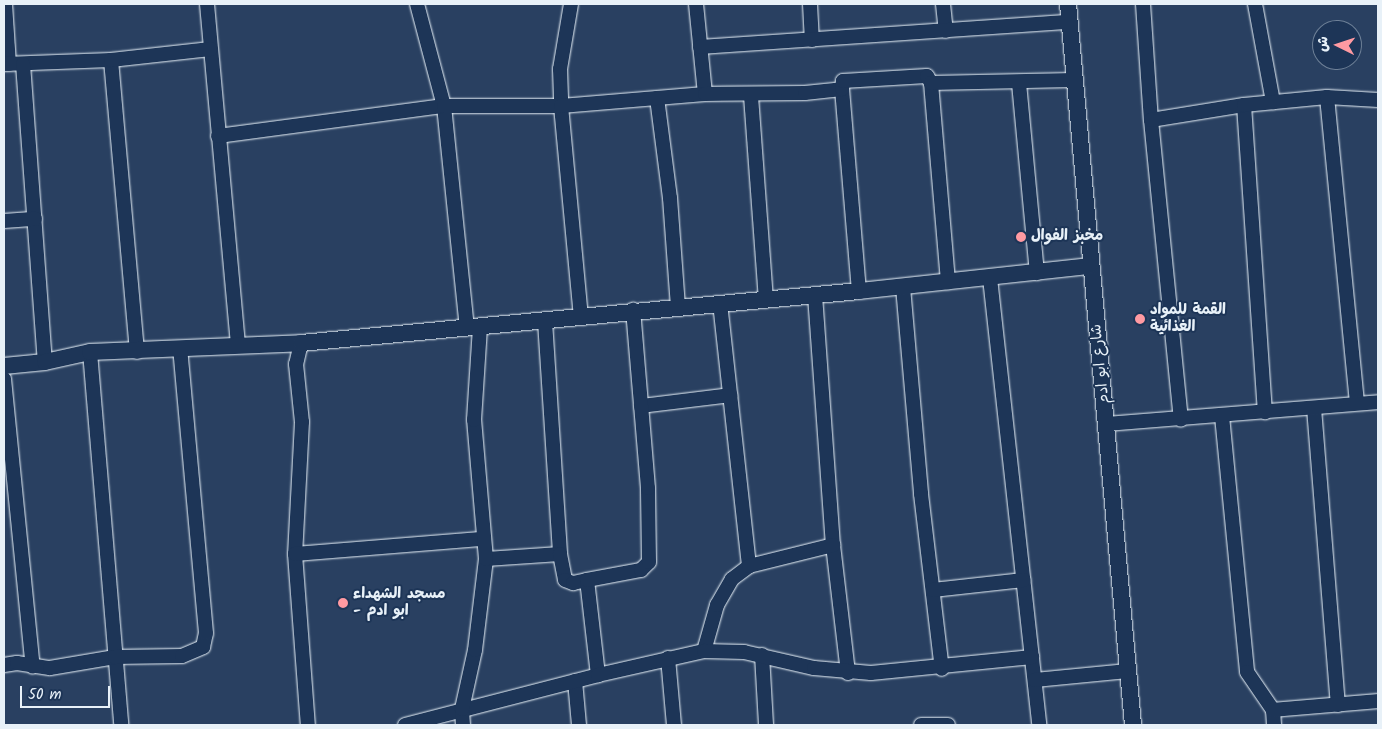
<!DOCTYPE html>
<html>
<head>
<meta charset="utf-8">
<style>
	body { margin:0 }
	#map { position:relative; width:1382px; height:729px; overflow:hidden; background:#294061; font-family:Kalam,"Playpen Sans Arabic",sans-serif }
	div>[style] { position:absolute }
	.roads { filter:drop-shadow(0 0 1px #e8f1f8) drop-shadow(0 0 1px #e8f1f8) }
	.minor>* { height:14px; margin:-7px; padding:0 7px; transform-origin:7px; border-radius:7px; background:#1d3557 }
	.tertiary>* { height:16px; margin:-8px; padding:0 8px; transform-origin:8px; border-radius:8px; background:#1d3557 }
	.dots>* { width:14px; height:14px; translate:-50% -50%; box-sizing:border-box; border:2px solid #1d3557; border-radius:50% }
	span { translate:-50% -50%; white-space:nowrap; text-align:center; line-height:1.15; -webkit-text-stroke:4px #1d3557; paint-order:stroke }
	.poi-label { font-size:15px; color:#e8f1f8; font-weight:700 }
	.left { translate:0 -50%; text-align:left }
	.street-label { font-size:15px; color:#e8f1f8 }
	.frame { position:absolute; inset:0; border:5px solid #e8f1f8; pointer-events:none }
	.north { position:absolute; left:1312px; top:20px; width:50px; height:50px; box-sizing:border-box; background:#1d3557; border:1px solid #6e8097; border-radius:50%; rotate:274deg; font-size:14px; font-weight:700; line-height:20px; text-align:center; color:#e8f1f8 }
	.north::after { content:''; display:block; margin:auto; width:18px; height:22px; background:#ff9aa2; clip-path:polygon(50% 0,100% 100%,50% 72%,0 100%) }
	.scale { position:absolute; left:20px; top:686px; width:90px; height:22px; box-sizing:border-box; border:2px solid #e8f1f8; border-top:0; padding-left:6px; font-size:15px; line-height:18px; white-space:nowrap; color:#e8f1f8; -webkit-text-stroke:4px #1d3557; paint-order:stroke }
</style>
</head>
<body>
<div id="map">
	<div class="roads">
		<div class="minor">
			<div style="left:5px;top:4px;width:60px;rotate:86.2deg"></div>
			<div style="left:207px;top:4px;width:343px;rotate:84.8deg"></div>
			<div style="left:417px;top:4px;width:106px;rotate:75.2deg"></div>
			<div style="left:444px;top:106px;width:222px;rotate:84.1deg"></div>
			<div style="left:571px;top:4px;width:66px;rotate:99.6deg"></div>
			<div style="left:560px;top:69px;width:37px;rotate:88deg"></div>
			<div style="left:561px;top:106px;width:211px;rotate:84.6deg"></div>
			<div style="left:696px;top:4px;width:90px;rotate:84.3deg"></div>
			<div style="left:810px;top:4px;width:36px;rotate:87deg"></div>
			<div style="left:943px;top:4px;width:27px;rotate:84deg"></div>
			<div style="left:1143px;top:4px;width:116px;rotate:86.1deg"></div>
			<div style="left:1151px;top:120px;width:301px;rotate:84.3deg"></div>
			<div style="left:1255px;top:4px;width:100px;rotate:79.6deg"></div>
			<div style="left:700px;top:47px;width:370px;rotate:-3.9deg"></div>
			<div style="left:111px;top:60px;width:293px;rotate:84.9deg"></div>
			<div style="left:4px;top:64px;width:107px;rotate:-2.1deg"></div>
			<div style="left:111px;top:60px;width:100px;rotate:-6.3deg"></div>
			<div style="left:23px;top:64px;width:299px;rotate:85.8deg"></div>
			<div style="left:931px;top:83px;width:200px;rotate:85.1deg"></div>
			<div style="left:1019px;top:83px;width:191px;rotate:84.6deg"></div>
			<div style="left:842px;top:89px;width:203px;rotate:85.2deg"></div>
			<div style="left:751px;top:96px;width:204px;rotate:85.8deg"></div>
			<div style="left:1327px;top:97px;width:307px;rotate:84.4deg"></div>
			<div style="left:657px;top:98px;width:101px;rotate:82.6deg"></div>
			<div style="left:670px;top:198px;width:110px;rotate:85.8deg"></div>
			<div style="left:1244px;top:105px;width:308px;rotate:86.1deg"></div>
			<div style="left:1151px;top:120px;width:94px;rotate:-9.2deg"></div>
			<div style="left:1244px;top:105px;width:83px;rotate:-5.5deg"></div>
			<div style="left:1327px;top:97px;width:51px;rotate:3.4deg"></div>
			<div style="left:218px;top:136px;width:228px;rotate:-7.6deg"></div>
			<div style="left:444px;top:106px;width:117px"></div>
			<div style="left:561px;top:106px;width:144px;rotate:-4.8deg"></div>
			<div style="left:705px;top:94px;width:100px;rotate:-0.6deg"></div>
			<div style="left:805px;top:93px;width:37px;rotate:-6deg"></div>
			<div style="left:842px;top:89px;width:8px;rotate:-83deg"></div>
			<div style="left:843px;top:81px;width:84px;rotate:-3.4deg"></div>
			<div style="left:927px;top:76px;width:8px;rotate:60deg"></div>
			<div style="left:931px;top:83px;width:142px;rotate:-1.2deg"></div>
			<div style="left:4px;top:221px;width:31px;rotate:-4deg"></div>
			<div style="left:990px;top:278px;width:450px;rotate:83.7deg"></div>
			<div style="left:903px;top:287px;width:208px;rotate:85deg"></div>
			<div style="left:921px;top:494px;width:176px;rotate:83.2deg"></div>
			<div style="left:815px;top:295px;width:251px;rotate:85.9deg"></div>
			<div style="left:833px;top:545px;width:129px;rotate:83.3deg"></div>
			<div style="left:720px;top:303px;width:265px;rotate:83.7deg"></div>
			<div style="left:545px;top:321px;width:233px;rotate:86.3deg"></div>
			<div style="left:301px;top:343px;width:22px;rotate:103deg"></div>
			<div style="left:296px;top:364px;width:58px;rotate:84.1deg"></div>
			<div style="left:302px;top:422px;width:132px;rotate:93deg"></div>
			<div style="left:295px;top:554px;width:171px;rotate:85.7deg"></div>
			<div style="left:90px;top:352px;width:374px;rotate:85.2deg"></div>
			<div style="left:4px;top:379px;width:289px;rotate:84.3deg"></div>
			<div style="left:641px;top:406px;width:90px;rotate:-7deg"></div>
			<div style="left:1314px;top:408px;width:298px;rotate:85.4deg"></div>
			<div style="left:1222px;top:416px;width:257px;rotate:84.4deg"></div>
			<div style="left:1247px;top:672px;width:46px;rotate:55.6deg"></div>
			<div style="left:1273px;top:710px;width:15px;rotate:86deg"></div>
			<div style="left:1107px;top:424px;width:272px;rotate:-4.6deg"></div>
			<div style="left:295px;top:554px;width:189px;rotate:-4.6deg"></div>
			<div style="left:486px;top:559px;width:74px;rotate:-3.9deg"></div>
			<div style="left:560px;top:554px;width:26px;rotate:79deg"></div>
			<div style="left:565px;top:580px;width:9px;rotate:21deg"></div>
			<div style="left:573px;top:583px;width:14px;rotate:-12deg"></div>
			<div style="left:587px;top:580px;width:96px;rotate:83.4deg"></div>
			<div style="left:587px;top:580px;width:55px;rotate:-10.5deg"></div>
			<div style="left:641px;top:570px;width:11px;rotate:-45deg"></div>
			<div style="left:649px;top:562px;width:74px;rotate:-90.8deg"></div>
			<div style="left:648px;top:488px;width:179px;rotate:-94.8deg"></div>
			<div style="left:933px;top:590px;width:91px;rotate:-6.3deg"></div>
			<div style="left:704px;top:651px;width:48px;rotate:-74.2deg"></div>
			<div style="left:717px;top:605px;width:30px;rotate:-60deg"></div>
			<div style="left:732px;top:579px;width:21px;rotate:-37deg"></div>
			<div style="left:749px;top:566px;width:87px;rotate:-14deg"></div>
			<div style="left:762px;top:655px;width:70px;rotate:86.7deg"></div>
			<div style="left:668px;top:658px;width:67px;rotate:84.9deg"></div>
			<div style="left:4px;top:665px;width:13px;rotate:-9deg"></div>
			<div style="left:17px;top:663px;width:33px;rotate:9deg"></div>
			<div style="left:50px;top:668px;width:66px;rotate:-9.6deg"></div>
			<div style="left:115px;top:657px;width:67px;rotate:-0.9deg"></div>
			<div style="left:182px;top:656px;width:23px;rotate:-23deg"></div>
			<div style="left:203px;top:647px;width:14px;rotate:-78deg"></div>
			<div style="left:206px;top:633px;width:284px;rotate:-95.2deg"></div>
			<div style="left:1035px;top:680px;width:93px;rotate:-5.5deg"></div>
			<div style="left:575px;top:681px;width:44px;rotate:84.8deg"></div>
			<div style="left:1273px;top:710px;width:105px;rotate:-4.9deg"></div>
			<div style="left:405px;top:725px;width:199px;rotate:-14.5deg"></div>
			<div style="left:598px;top:675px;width:109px;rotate:-12.8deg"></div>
			<div style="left:704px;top:651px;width:40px;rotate:1.4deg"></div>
			<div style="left:744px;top:652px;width:72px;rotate:12.9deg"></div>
			<div style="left:814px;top:668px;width:57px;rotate:5deg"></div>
			<div style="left:871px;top:673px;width:162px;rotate:-5.7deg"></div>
			<div style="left:463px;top:725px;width:16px;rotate:-94deg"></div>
			<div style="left:462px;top:709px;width:60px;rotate:-77.6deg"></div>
			<div style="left:475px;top:650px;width:92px;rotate:-83.1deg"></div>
			<div style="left:486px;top:559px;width:140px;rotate:-94.9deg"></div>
			<div style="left:474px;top:420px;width:94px;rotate:-86.3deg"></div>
			<div style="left:921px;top:725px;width:27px"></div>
		</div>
		<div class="tertiary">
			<div style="left:1068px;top:4px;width:724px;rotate:84.85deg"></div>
			<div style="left:4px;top:366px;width:41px;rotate:-5.6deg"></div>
			<div style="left:45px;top:362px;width:46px;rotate:-12.5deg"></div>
			<div style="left:90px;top:352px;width:211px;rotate:-2.4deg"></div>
			<div style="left:301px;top:343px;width:560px;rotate:-5.32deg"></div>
			<div style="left:859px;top:291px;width:232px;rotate:-6.2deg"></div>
		</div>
	</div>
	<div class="dots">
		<div style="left:1021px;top:237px;background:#ff9aa2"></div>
		<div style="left:1140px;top:319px;background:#ff9aa2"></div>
		<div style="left:343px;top:603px;background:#ff9aa2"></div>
	</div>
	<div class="poi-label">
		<span class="left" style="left:1031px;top:237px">مخبز الفوال</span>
		<span class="left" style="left:1150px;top:319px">القمة للمواد<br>الغذائية</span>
		<span class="left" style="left:353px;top:603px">مسجد الشهداء<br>- ابو ادم</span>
	</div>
	<div class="street-label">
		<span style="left:1101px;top:364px;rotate:-96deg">شارع ابو ادم</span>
	</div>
	<div class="frame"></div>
	<div class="north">ش</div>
	<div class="scale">50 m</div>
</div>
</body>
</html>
